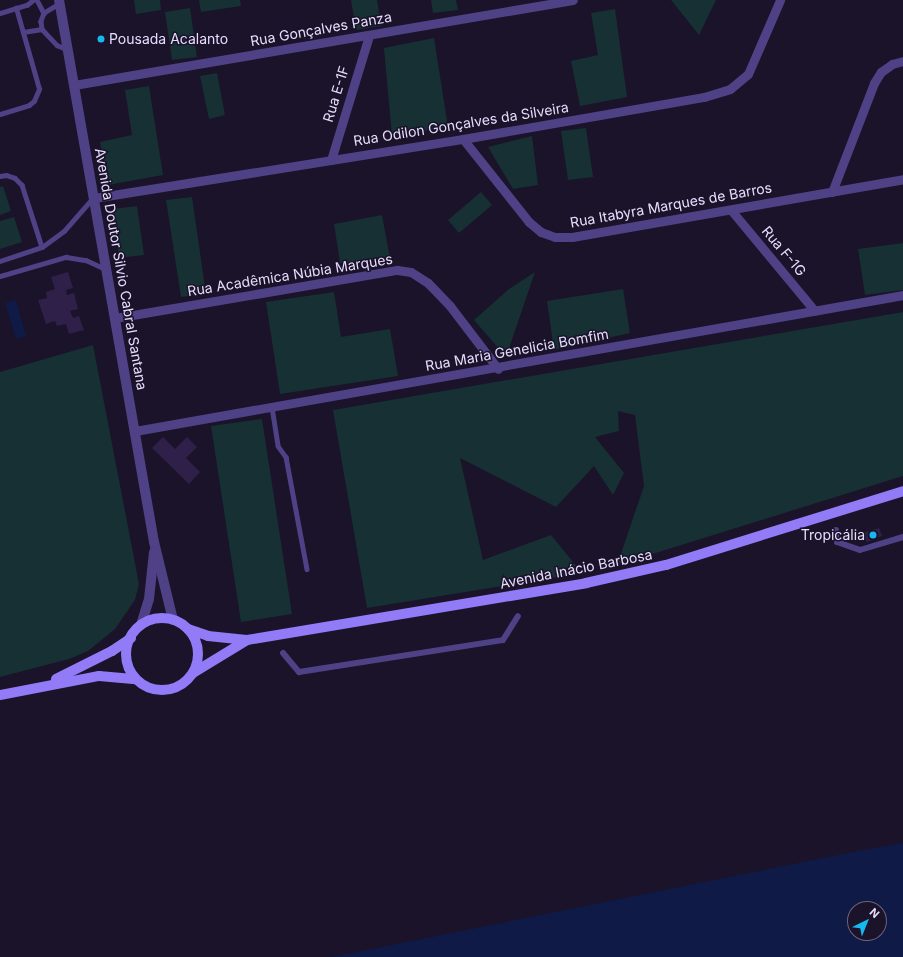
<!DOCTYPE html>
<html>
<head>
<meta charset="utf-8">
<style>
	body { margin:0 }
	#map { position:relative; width:903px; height:957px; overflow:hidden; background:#1a132a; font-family:Inter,sans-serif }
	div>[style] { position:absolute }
	.green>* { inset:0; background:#163033 }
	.water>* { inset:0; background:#0f1a47 }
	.building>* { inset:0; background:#2f2049 }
	.service>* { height:4.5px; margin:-2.25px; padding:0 2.25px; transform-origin:2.25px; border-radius:2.25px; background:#4e4185 }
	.pedestrian>* { height:6px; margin:-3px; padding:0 3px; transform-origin:3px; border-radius:3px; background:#4e4185 }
	.minor>* { height:9px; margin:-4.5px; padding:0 4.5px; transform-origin:4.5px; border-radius:4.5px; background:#4e4185 }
	.tertiary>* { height:10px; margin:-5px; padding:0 5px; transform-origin:5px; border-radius:5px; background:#4e4185 }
	.secondary>* { height:10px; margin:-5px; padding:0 5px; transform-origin:5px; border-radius:5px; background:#917bf7 }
	.secondary>.ring { margin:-5px; padding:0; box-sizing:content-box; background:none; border:10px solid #917bf7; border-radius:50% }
	.dots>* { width:11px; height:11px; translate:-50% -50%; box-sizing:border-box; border:2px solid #1a132a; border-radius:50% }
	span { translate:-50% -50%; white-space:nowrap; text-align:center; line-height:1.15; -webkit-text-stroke:3px #1a132a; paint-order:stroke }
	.street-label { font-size:14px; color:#e6ddfd }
	.poi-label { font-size:14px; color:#e6ddfd }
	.left { translate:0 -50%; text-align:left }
	.right { translate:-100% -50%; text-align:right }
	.north { position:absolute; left:847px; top:901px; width:40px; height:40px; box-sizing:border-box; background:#1a132a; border:1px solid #6c647e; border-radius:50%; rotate:43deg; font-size:11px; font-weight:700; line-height:16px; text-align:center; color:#e6ddfd }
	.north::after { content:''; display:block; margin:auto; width:14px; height:18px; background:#16b8f0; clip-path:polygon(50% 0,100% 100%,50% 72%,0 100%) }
</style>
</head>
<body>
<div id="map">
	<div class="green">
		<div style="clip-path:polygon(134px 0,160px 0,161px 10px,136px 14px)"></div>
		<div style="clip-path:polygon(199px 0,240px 0,241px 6px,201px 12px)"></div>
		<div style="clip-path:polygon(351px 0,377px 0,381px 26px,356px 30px)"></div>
		<div style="clip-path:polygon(431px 0,456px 0,458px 10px,433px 13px)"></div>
		<div style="clip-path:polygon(671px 0,716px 0,699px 35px)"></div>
		<div style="clip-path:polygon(190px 8px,197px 57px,172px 60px,165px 12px)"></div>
		<div style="clip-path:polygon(615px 9px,627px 97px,580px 106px,571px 61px,598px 55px,591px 13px)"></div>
		<div style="clip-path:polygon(434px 38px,448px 127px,392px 136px,384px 48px)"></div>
		<div style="clip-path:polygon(217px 73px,225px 115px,209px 119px,200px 76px)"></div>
		<div style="clip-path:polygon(149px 86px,163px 175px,108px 185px,100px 142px,132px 135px,125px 90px)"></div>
		<div style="clip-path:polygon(586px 128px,593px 177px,568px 180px,561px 131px)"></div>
		<div style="clip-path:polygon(532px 136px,538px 185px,513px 189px,488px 147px)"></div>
		<div style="clip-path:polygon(3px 186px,11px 211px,0 215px,0 187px)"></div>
		<div style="clip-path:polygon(481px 192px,492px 205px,459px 233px,448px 220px)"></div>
		<div style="clip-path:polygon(192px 197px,206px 294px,181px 297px,166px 200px)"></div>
		<div style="clip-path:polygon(137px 206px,144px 255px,119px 258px,112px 209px)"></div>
		<div style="clip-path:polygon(382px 215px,390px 258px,340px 263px,334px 224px)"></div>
		<div style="clip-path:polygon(14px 217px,22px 242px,0 249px,0 221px)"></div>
		<div style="clip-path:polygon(903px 243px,903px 290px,865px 295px,858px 249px)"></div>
		<div style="clip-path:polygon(535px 272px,506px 357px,474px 320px,509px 289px)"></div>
		<div style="clip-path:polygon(623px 289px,630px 333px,554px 350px,547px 301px)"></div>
		<div style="clip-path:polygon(334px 292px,341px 337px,390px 329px,398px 376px,280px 394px,266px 302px)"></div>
		<div style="clip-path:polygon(903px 312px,903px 476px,617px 565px,644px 486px,635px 415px,618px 411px,619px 431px,595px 437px,624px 473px,613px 495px,594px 466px,556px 507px,460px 458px,483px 560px,551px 535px,582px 573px,367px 608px,333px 410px)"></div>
		<div style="clip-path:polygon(93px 345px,139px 584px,135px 600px,115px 629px,88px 651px,69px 659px,0 677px,0 372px)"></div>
		<div style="clip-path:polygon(262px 419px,292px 614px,241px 622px,211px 426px)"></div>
	</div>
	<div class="water">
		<div style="clip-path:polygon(16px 300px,26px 336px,16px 339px,5px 303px)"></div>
		<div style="clip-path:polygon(evenodd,903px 843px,903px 957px,332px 957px,858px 851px,903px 843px,855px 909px,879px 909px,879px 933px,855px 933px,855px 909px)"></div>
	</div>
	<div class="building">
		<div style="clip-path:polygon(68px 272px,73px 288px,66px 290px,67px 295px,74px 293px,78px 309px,70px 311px,73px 318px,79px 316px,84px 330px,69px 334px,66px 324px,57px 326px,55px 321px,46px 324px,38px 300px,47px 298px,46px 292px,55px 289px,51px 277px)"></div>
		<div style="clip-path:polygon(163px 437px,175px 449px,187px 437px,197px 447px,186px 458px,200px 472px,189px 484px,152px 448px)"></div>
		<div style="clip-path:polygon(879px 528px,882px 536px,867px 542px,862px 533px)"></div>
	</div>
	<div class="service">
		<div style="left:37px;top:0;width:15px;rotate:62deg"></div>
		<div style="left:59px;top:4px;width:17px;rotate:149deg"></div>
		<div style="left:44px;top:13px;width:9px;rotate:111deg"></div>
		<div style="left:41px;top:21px;width:8px;rotate:83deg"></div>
		<div style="left:42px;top:29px;width:22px;rotate:47deg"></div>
		<div style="left:57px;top:45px;width:10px;rotate:24deg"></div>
		<div style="left:0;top:13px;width:28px;rotate:-17deg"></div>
		<div style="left:27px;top:5px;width:8px;rotate:-40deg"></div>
		<div style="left:23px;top:32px;width:19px;rotate:-9deg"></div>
		<div style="left:0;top:114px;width:30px;rotate:-17deg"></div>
		<div style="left:29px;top:105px;width:6px;rotate:-39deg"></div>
		<div style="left:34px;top:101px;width:13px;rotate:-67deg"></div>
		<div style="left:39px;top:89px;width:84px;rotate:-105.9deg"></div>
		<div style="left:0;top:176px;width:6px;rotate:-9deg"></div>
		<div style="left:6px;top:175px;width:9px;rotate:18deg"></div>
		<div style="left:15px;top:178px;width:10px;rotate:45deg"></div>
		<div style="left:22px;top:185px;width:65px;rotate:72.1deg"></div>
		<div style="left:0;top:261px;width:44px;rotate:-18.4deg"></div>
		<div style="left:42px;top:247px;width:27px;rotate:-36deg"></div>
		<div style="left:64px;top:231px;width:43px;rotate:-48.8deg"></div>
		<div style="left:0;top:276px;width:69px;rotate:-16.1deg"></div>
		<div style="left:66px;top:257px;width:20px;rotate:9deg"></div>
		<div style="left:86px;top:260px;width:21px;rotate:25deg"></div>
		<div style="left:272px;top:407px;width:39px;rotate:81deg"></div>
		<div style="left:278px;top:446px;width:14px;rotate:54deg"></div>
		<div style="left:286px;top:457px;width:114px;rotate:79.4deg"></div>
	</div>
	<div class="pedestrian">
		<div style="left:836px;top:530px;width:12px;rotate:85deg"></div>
		<div style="left:837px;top:542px;width:24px;rotate:19deg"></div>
		<div style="left:860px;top:550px;width:45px;rotate:-16.8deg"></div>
		<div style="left:283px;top:653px;width:25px;rotate:50deg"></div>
		<div style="left:299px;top:672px;width:206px;rotate:-8.9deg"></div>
		<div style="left:503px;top:640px;width:28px;rotate:-58deg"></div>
	</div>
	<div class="minor">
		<div style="left:74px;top:85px;width:506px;rotate:-9.67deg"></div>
		<div style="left:463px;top:139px;width:106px;rotate:51.5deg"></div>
		<div style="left:529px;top:222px;width:16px;rotate:40deg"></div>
		<div style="left:541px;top:232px;width:15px;rotate:20deg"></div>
		<div style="left:555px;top:237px;width:17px"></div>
		<div style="left:572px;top:237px;width:336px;rotate:-9.9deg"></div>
		<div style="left:331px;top:160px;width:130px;rotate:-73deg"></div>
		<div style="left:832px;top:192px;width:117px;rotate:-68.9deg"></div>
		<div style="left:874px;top:83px;width:13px;rotate:-58deg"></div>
		<div style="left:881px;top:72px;width:14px;rotate:-36deg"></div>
		<div style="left:892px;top:64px;width:11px;rotate:-15deg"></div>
		<div style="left:94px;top:198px;width:374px;rotate:-9.1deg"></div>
		<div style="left:463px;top:139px;width:245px;rotate:-9.9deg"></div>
		<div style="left:704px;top:97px;width:27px;rotate:-17deg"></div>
		<div style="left:730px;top:89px;width:23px;rotate:-40deg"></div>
		<div style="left:748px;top:74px;width:81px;rotate:-66.6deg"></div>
		<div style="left:731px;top:210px;width:131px;rotate:50.3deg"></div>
		<div style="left:115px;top:318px;width:286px;rotate:-9.7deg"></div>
		<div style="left:397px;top:270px;width:14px;rotate:8deg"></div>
		<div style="left:411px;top:272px;width:20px;rotate:33deg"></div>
		<div style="left:428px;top:283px;width:32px;rotate:46deg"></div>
		<div style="left:450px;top:306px;width:79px;rotate:52.7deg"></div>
		<div style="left:135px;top:431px;width:780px;rotate:-10.04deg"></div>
	</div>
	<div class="tertiary">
		<div style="left:59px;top:0;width:550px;rotate:80.06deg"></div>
		<div style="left:154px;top:542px;width:80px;rotate:76.3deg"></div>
		<div style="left:141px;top:625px;width:27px;rotate:-73deg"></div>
		<div style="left:149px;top:599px;width:47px;rotate:-83.9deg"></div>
	</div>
	<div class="secondary">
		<div class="ring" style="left:126px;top:618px;width:62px;height:62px"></div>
		<div style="left:188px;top:629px;width:21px;rotate:19deg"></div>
		<div style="left:208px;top:636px;width:39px;rotate:6deg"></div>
		<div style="left:247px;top:640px;width:344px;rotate:-9.5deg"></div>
		<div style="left:586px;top:583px;width:82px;rotate:-12.7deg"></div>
		<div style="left:666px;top:565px;width:248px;rotate:-17.3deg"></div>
		<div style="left:193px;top:673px;width:63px;rotate:-31.4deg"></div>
		<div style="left:56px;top:679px;width:63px;rotate:-26.6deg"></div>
		<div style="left:112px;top:651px;width:23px;rotate:-34deg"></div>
		<div style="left:0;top:695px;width:101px;rotate:-10.9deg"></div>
		<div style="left:99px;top:676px;width:37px;rotate:5deg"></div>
	</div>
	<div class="dots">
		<div style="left:101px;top:39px;background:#16b8f0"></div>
		<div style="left:873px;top:535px;background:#16b8f0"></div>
	</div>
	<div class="street-label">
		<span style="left:321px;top:29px;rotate:-10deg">Rua Gonçalves Panza</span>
		<span style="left:336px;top:94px;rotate:-73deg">Rua E-1F</span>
		<span style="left:461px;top:124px;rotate:-9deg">Rua Odilon Gonçalves da Silveira</span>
		<span style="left:671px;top:205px;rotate:-10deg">Rua Itabyra Marques de Barros</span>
		<span style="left:784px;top:251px;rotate:50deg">Rua F-1G</span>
		<span style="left:121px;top:269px;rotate:80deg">Avenida Doutor Silvio Cabral Santana</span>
		<span style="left:290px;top:275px;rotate:-9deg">Rua Acadêmica Núbia Marques</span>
		<span style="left:517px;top:350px;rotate:-10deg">Rua Maria Genelicia Bomfim</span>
		<span style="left:576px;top:569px;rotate:-11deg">Avenida Inácio Barbosa</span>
	</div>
	<div class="poi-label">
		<span class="left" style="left:109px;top:39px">Pousada Acalanto</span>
		<span class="right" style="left:865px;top:535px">Tropicália</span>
	</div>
	<div class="north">N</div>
</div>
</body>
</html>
